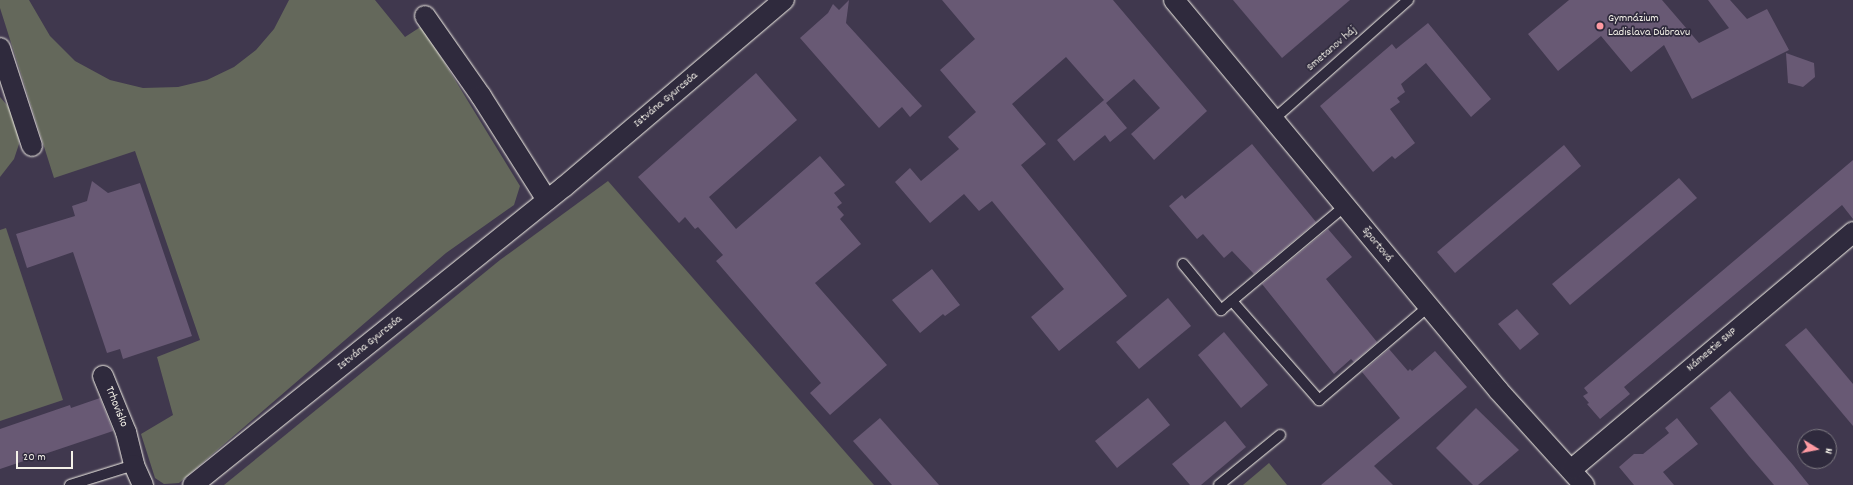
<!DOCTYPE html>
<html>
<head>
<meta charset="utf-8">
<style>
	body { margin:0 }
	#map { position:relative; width:1853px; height:485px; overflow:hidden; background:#40384e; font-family:Dekko,sans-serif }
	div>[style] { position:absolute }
	.green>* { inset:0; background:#64685b }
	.building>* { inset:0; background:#685974 }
	.roads { filter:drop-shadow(0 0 1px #f4f1e8) drop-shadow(0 0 1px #f4f1e8) }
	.service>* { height:10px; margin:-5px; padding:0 5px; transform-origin:5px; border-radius:5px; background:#2f2a3d }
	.minor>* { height:20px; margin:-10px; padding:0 10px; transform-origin:10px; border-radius:10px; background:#2f2a3d }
	.dots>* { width:11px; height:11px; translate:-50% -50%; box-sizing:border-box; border:2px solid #2f2a3d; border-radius:50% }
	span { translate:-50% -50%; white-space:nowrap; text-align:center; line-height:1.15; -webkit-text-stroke:3.5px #2f2a3d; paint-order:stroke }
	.poi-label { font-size:12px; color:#f4f1e8 }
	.left { translate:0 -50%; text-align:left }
	.street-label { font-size:12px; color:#f4f1e8 }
	.north { position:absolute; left:1797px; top:429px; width:40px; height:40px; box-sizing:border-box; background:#2f2a3d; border:1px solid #7e7a81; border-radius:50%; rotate:100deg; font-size:11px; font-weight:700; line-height:16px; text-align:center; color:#f4f1e8 }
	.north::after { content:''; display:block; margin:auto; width:14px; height:18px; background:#ff9aa2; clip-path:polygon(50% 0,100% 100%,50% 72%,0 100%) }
	.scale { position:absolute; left:16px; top:451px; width:57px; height:18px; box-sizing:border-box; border:2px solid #f4f1e8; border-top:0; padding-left:5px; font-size:12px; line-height:14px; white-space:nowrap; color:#f4f1e8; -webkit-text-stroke:3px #2f2a3d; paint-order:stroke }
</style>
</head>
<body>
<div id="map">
	<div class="green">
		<div style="clip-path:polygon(0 0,29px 0,50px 36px,75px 61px,110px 80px,143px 88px,178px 87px,207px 80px,234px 67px,256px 50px,274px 29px,289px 0,375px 0,405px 37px,422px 26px,520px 186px,514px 205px,446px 253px,179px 483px,164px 484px,155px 478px,141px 434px,173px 415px,157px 357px,200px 340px,135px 151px,54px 178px,0 8px)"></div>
		<div style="clip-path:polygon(0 97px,13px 112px,18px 127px,19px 144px,14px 159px,0 177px)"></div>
		<div style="clip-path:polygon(608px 181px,874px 485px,224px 485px,500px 260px)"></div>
		<div style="clip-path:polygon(6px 228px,63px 400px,0 421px,0 230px)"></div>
		<div style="clip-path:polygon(1269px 463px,1287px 485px,1243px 485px)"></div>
	</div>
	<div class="building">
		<div style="clip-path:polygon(849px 0,846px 23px,922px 106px,910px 117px,902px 107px,879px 128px,800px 38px,828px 13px,833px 4px,839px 10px)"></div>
		<div style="clip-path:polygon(942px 0,1113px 0,1207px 111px,1154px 160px,1131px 134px,1160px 108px,1134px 79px,1106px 103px,1127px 128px,1110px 142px,1105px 135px,1074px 161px,1057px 140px,1104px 100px,1066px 57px,1012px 104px,1046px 144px,1021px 165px,1127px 296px,1059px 351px,1031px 317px,1064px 289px,992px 201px,979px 211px,964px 194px,930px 223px,895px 182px,910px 168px,921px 181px,959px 149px,948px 137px,976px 112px,940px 70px,975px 39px)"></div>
		<div style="clip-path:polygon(1233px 0,1350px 0,1282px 58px)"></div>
		<div style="clip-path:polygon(1569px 0,1662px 0,1699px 43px,1729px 28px,1708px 0,1730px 0,1747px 19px,1767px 9px,1789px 50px,1692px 99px,1664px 45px,1631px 72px,1601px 36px,1558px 71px,1528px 34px)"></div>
		<div style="clip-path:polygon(1428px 23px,1491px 99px,1471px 117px,1426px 63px,1401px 84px,1405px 92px,1397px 98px,1400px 102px,1390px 109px,1415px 143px,1395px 159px,1392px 156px,1373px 172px,1320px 106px,1392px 44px,1396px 49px)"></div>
		<div style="clip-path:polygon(1786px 53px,1814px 63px,1815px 77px,1803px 87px,1788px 83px)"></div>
		<div style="clip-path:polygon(756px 73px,797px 120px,709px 197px,736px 229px,820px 156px,845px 185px,834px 193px,842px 203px,837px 207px,844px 215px,840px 219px,861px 244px,815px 283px,887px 365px,830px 415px,810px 393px,821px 383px,716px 261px,723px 255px,698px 227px,695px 229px,685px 217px,679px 223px,638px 177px)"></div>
		<div style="clip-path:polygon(1252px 144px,1316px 222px,1254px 274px,1232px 251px,1224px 258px,1203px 234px,1197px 239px,1169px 206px,1182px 195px,1185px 199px)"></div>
		<div style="clip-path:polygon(1564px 145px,1581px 166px,1455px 273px,1437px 252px)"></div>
		<div style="clip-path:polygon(1853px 160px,1853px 219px,1842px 205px,1624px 387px,1630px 394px,1600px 419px,1587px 404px,1589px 403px,1583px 396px,1588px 393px,1584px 388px)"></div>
		<div style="clip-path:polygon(1679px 178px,1697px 198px,1570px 305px,1552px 284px)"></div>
		<div style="clip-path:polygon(92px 181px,108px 193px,140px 183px,192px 336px,123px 359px,120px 349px,107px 353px,73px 252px,27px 268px,16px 234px,75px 216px,72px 206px,87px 201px)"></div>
		<div style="clip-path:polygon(1328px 229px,1352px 257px,1326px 279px,1377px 342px,1354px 362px,1351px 359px,1334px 374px,1262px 284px)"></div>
		<div style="clip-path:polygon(932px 269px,960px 305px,945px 316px,943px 314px,920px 333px,892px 300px)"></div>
		<div style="clip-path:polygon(1168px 298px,1191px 326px,1139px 369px,1116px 342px)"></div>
		<div style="clip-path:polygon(1517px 309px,1539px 334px,1520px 350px,1498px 324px)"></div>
		<div style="clip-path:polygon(1806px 328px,1853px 384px,1853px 426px,1785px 345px)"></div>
		<div style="clip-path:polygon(1224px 332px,1268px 385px,1241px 408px,1198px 355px)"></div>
		<div style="clip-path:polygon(1389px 349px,1408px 371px,1410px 369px,1412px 371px,1435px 351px,1467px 387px,1374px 466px,1393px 485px,1321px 485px,1400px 418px,1362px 372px)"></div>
		<div style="clip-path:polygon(1730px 391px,1793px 465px,1809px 485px,1774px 485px,1749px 456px,1710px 408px)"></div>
		<div style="clip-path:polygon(100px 398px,113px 431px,0 469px,0 429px,70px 405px,71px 408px)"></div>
		<div style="clip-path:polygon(1148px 398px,1170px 425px,1117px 468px,1095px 441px)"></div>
		<div style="clip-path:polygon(1476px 408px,1519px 450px,1478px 485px,1473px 485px,1436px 448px)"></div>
		<div style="clip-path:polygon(880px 418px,939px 485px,892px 485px,853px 441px)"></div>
		<div style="clip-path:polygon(1677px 418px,1698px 444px,1663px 472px,1674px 485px,1634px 485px,1619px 467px,1634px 454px,1643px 454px,1669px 433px,1665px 428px)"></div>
		<div style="clip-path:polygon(1225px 421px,1246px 447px,1201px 485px,1190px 485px,1172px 464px)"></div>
	</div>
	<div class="roads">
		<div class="service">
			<div style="left:1273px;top:120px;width:181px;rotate:-41.6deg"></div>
			<div style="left:1183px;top:264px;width:60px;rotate:50.4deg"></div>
			<div style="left:1221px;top:310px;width:162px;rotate:-40deg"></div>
			<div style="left:1232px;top:301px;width:132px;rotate:48.7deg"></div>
			<div style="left:1319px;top:400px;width:143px;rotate:-40.5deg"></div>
			<div style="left:70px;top:485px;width:67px;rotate:-17.4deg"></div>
			<div style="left:1219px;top:485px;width:79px;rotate:-39.3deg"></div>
		</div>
		<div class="minor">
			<div style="left:1174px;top:0;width:508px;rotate:50.27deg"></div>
			<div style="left:1499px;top:391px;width:127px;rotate:47.9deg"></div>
			<div style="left:425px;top:16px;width:98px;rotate:55deg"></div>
			<div style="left:481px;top:96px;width:123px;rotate:57.6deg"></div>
			<div style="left:0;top:48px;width:103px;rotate:71.9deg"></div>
			<div style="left:103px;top:376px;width:61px;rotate:67.7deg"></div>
			<div style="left:126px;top:432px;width:34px;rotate:76deg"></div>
			<div style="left:134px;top:465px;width:22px;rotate:66deg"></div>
			<div style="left:1572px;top:469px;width:368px;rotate:-40.1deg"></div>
			<div style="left:193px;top:485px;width:476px;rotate:-38.8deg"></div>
			<div style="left:564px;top:187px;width:289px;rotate:-40.4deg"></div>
		</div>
	</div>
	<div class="dots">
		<div style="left:1600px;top:26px;background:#ff9aa2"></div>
	</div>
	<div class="poi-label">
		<span class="left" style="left:1608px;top:26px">Gymnázium<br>Ladislava Dúbravu</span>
	</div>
	<div class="street-label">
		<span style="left:1332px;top:49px;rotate:-41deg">Smetanov háj</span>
		<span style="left:666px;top:100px;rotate:-40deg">Istvána Gyurcsóa</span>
		<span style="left:1377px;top:245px;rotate:50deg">Športová</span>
		<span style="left:370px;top:343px;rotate:-39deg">Istvána Gyurcsóa</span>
		<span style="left:1712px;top:350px;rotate:-40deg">Námestie SNP</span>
		<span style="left:116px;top:407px;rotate:68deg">Trhovisko</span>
	</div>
	<div class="north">N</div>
	<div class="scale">20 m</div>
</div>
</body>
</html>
